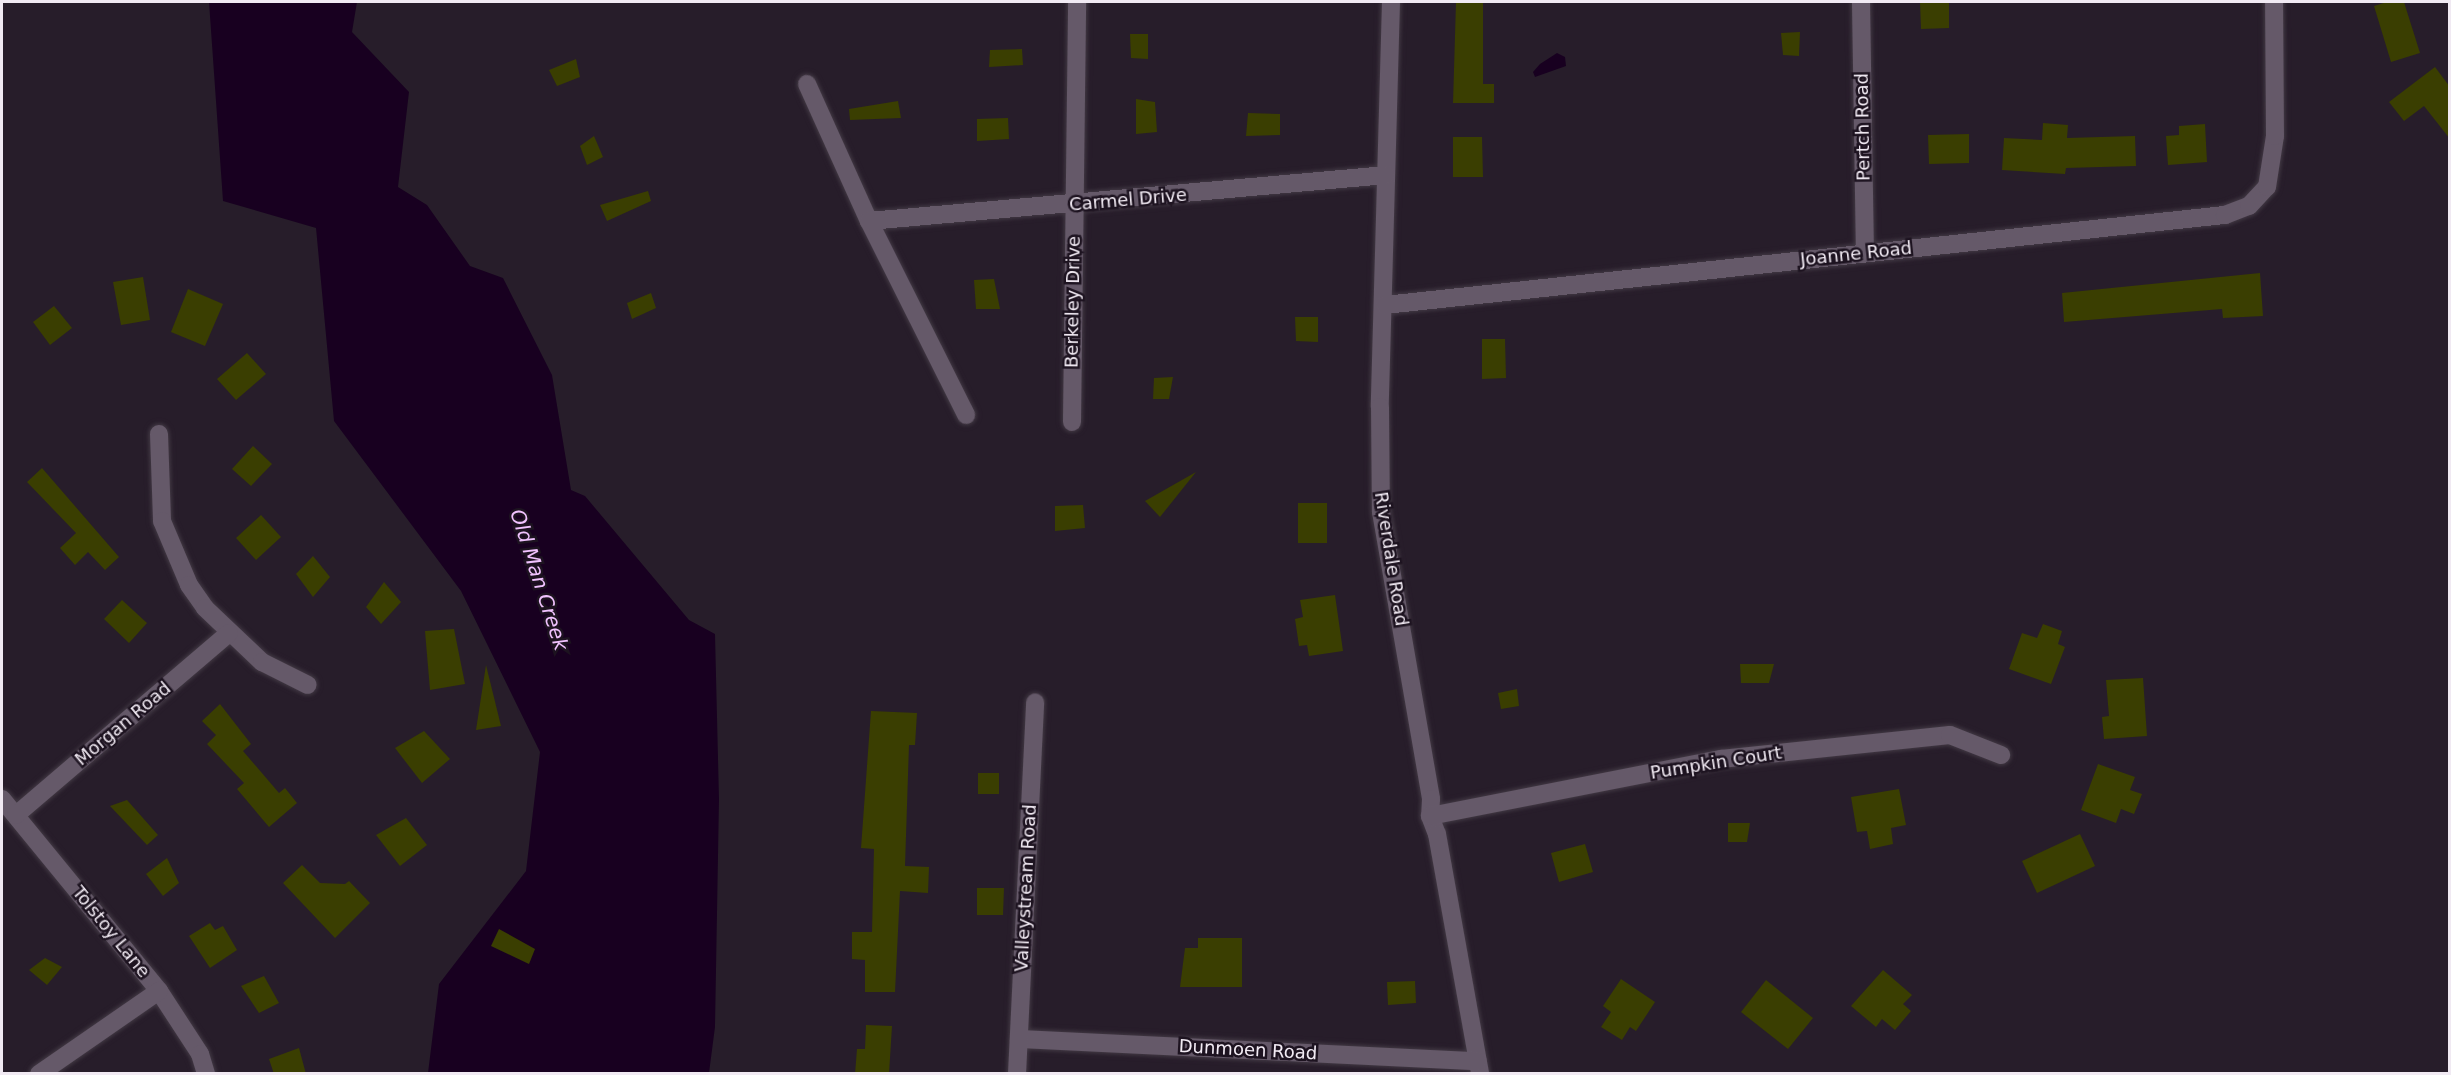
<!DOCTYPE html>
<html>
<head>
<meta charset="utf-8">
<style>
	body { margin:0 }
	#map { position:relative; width:2451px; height:1075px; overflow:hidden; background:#271d2a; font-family:"DejaVu Sans",sans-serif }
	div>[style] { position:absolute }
	.water>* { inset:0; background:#180020 }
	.building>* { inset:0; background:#3a3e01 }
	.roads { filter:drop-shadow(0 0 2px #423944) drop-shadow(0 0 2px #423944) }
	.street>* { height:18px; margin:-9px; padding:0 9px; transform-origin:9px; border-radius:9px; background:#655969 }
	span { translate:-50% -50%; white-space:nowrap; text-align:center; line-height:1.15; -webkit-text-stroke:5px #1d1320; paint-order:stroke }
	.street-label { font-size:18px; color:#f1eaf3 }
	.water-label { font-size:20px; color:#f0c2fe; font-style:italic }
	.frame { position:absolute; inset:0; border:3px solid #f1eaf3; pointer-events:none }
</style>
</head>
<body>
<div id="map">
	<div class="water">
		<div style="clip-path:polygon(209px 2px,357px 2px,352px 32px,409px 92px,398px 187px,427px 205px,470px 266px,503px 278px,552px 375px,571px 490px,585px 496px,689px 620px,715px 634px,719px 799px,715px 1027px,709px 1073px,428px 1073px,439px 984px,526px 871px,540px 752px,461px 591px,334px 421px,316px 228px,223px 201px)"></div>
		<div style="clip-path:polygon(1557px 53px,1565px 57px,1566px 66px,1535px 77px,1533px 72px,1540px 64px)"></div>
	</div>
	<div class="building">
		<div style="clip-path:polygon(1456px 2px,1483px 2px,1483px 84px,1494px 84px,1494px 103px,1453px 103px)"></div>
		<div style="clip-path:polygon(1920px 2px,1949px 2px,1949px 28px,1921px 29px)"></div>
		<div style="clip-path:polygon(2387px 2px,2404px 2px,2420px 53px,2391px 62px,2374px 6px)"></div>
		<div style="clip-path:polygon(1800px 32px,1799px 56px,1783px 55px,1781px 33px)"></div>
		<div style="clip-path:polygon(1130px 34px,1148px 34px,1148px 59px,1131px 58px)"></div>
		<div style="clip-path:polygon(1022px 49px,1023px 65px,989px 67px,990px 50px)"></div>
		<div style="clip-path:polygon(576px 59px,580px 77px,557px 86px,549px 70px)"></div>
		<div style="clip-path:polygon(2435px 67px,2450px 87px,2450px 139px,2424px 106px,2404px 121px,2389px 102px)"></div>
		<div style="clip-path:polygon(1136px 99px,1155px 102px,1157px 132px,1136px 134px)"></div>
		<div style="clip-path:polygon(898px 101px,901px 118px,850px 120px,849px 109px)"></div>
		<div style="clip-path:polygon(1248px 113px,1280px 114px,1280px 135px,1246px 136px)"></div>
		<div style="clip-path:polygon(1008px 118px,1009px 139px,977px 141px,977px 119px)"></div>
		<div style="clip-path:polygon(2043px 123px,2068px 125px,2067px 138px,2135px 136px,2136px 166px,2066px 168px,2065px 174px,2002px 170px,2004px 138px,2042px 140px)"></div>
		<div style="clip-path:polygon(2205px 124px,2207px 162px,2168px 165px,2166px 136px,2179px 135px,2179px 126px)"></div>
		<div style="clip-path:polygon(1969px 134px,1969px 163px,1929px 164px,1928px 135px)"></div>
		<div style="clip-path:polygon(594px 136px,603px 157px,587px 165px,580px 146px)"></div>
		<div style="clip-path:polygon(1453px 137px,1482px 137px,1483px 177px,1453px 177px)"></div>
		<div style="clip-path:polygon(648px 191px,651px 201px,607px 221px,600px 205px)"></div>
		<div style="clip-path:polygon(2260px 273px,2263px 316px,2223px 318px,2222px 309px,2064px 322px,2062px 293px)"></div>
		<div style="clip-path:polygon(143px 277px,150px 320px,121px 325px,113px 282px)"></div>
		<div style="clip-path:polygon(994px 279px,1000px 309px,976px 309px,974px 280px)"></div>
		<div style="clip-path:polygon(188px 289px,223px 304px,205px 346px,171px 332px)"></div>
		<div style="clip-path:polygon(651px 293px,656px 308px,632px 319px,627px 303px)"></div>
		<div style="clip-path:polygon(54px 306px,72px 328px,50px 345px,33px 322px)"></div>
		<div style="clip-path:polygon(1295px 317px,1318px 317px,1318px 342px,1296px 341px)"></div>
		<div style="clip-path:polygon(1482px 339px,1505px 339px,1506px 378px,1482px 379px)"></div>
		<div style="clip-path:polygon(247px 353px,266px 374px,236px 400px,217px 379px)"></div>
		<div style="clip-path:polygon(1173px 377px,1169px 399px,1153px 399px,1154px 378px)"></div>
		<div style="clip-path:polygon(253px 446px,272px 464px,251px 486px,232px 469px)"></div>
		<div style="clip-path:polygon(42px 468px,119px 557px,105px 570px,88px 552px,75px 565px,60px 548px,76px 533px,27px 482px)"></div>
		<div style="clip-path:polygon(1196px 472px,1160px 517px,1145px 501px)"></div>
		<div style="clip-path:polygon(1298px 503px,1327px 503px,1327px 543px,1298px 543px)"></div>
		<div style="clip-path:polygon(1083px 505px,1085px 528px,1055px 531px,1055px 506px)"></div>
		<div style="clip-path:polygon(261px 515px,281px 537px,256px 560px,236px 538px)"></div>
		<div style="clip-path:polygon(313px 556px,330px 577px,313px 597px,296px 574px)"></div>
		<div style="clip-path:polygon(384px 582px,401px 602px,381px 624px,366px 607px)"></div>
		<div style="clip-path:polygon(1335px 595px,1343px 651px,1309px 656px,1307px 645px,1299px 646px,1295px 619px,1303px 617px,1300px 600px)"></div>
		<div style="clip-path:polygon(122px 600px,147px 623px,129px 643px,104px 619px)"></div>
		<div style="clip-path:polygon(2043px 624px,2062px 631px,2058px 644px,2065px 647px,2051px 684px,2009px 669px,2022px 633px,2037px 638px)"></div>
		<div style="clip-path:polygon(454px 629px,465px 684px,430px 690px,425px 631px)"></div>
		<div style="clip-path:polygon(1740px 664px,1774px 664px,1769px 683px,1741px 683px)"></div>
		<div style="clip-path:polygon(486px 665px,501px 726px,476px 730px)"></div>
		<div style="clip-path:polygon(2143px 678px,2147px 736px,2104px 739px,2102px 717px,2109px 716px,2106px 680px)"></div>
		<div style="clip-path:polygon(1517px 689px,1519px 706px,1501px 709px,1498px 693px)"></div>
		<div style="clip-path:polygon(220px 704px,251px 744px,243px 751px,279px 793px,285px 788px,297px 803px,269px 827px,237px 789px,244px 783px,207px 744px,216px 735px,202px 721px)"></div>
		<div style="clip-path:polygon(871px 711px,917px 713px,915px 745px,909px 745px,905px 866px,929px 867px,928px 893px,900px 891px,895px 992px,865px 992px,865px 960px,852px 959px,852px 932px,872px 932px,874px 849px,861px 848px)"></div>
		<div style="clip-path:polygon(424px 731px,450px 759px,422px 783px,395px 748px)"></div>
		<div style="clip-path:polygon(2098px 764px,2135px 777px,2130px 790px,2142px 794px,2134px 814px,2121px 809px,2116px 823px,2081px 810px)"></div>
		<div style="clip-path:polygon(978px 773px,999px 773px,999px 794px,978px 794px)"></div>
		<div style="clip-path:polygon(1899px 789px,1906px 825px,1891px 828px,1893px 844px,1870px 849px,1867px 831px,1857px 832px,1851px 797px)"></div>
		<div style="clip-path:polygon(127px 800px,158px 835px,147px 845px,110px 806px)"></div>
		<div style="clip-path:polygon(406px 818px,427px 845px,400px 866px,376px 835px)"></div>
		<div style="clip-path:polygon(1728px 823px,1750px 823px,1747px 842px,1728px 842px)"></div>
		<div style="clip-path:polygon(2080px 834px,2095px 866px,2037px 893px,2022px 861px)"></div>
		<div style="clip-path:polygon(1585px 844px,1593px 872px,1559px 882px,1551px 853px)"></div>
		<div style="clip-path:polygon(167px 858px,179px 883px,163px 896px,146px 874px)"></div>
		<div style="clip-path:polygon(302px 865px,320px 883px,345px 884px,349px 881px,370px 903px,335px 938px,283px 883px)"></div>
		<div style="clip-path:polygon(977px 888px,1004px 888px,1003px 915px,977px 915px)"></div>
		<div style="clip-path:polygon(210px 923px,215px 930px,223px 926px,237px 950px,210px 968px,189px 936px)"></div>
		<div style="clip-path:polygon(499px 929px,535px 949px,529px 964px,491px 946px)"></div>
		<div style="clip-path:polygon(1198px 938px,1242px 938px,1242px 987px,1180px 987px,1185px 948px,1198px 948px)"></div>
		<div style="clip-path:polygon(45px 958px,62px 967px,47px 985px,29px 970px)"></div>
		<div style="clip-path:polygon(1883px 970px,1912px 995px,1903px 1004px,1911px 1011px,1895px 1030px,1882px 1019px,1876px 1027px,1851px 1006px)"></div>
		<div style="clip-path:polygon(264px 976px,279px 1003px,259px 1013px,241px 986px)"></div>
		<div style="clip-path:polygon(1621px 979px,1655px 1002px,1636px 1031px,1630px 1027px,1622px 1040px,1601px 1027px,1611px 1012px,1603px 1006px)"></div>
		<div style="clip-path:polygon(1766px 980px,1813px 1018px,1788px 1049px,1741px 1012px)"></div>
		<div style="clip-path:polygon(1415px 981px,1416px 1003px,1388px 1005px,1387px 982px)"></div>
		<div style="clip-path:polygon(866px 1025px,892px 1026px,889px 1074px,855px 1074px,857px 1049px,865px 1049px)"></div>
		<div style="clip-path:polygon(299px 1048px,306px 1074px,274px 1074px,269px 1059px)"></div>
	</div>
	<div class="roads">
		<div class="street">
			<div style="left:1391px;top:2px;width:405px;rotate:91.6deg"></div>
			<div style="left:1380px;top:407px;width:105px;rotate:89.5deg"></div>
			<div style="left:1381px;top:512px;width:291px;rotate:80.1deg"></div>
			<div style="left:1431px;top:799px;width:17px;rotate:93deg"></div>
			<div style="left:1430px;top:816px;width:19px;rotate:69deg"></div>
			<div style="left:1437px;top:834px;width:244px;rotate:79.8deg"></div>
			<div style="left:1861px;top:2px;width:251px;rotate:89.1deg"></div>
			<div style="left:807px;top:84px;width:150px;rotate:65.7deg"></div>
			<div style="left:869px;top:221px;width:217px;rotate:63.4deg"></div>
			<div style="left:869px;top:221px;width:519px;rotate:-5.08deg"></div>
			<div style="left:1385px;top:305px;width:845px;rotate:-6.12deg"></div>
			<div style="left:2225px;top:215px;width:26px;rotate:-21deg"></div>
			<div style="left:2249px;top:206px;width:26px;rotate:-47deg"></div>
			<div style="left:2267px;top:187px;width:52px;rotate:-81.1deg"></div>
			<div style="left:2275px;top:136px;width:134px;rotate:-90.4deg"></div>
			<div style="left:1072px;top:422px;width:420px;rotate:-89.3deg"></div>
			<div style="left:159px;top:434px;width:87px;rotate:88deg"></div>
			<div style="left:162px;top:521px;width:69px;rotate:67.1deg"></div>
			<div style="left:189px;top:585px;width:28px;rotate:55deg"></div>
			<div style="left:205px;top:608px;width:79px;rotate:43.5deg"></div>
			<div style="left:262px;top:662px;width:51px;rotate:26.6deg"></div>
			<div style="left:2px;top:799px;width:248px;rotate:50.7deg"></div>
			<div style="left:159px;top:991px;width:75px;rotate:56.9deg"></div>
			<div style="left:200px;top:1054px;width:21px;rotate:73deg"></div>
			<div style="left:16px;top:815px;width:280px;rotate:-40.5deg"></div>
			<div style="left:1430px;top:816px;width:297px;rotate:-11.1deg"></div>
			<div style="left:1721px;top:759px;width:230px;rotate:-6deg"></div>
			<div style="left:1950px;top:735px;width:55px;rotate:21.4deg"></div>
			<div style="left:1019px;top:1039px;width:459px;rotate:2.8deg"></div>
			<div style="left:39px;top:1074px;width:146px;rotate:-34.7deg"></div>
			<div style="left:1017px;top:1074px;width:372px;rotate:-87.2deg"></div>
		</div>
	</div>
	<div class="street-label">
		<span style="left:1863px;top:127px;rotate:-91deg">Pertch Road</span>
		<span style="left:1128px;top:200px;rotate:-5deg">Carmel Drive</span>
		<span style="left:1856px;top:254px;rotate:-6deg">Joanne Road</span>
		<span style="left:1073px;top:302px;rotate:-89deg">Berkeley Drive</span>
		<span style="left:1391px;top:559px;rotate:81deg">Riverdale Road</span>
		<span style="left:123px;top:724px;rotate:-40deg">Morgan Road</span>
		<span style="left:1716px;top:763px;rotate:-9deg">Pumpkin Court</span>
		<span style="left:1026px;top:888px;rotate:-87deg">Valleystream Road</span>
		<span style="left:111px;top:932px;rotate:51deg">Tolstoy Lane</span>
		<span style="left:1248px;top:1050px;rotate:3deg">Dunmoen Road</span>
	</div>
	<div class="water-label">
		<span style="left:539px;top:580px;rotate:72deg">Old Man Creek</span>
	</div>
	<div class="frame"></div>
</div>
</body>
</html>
